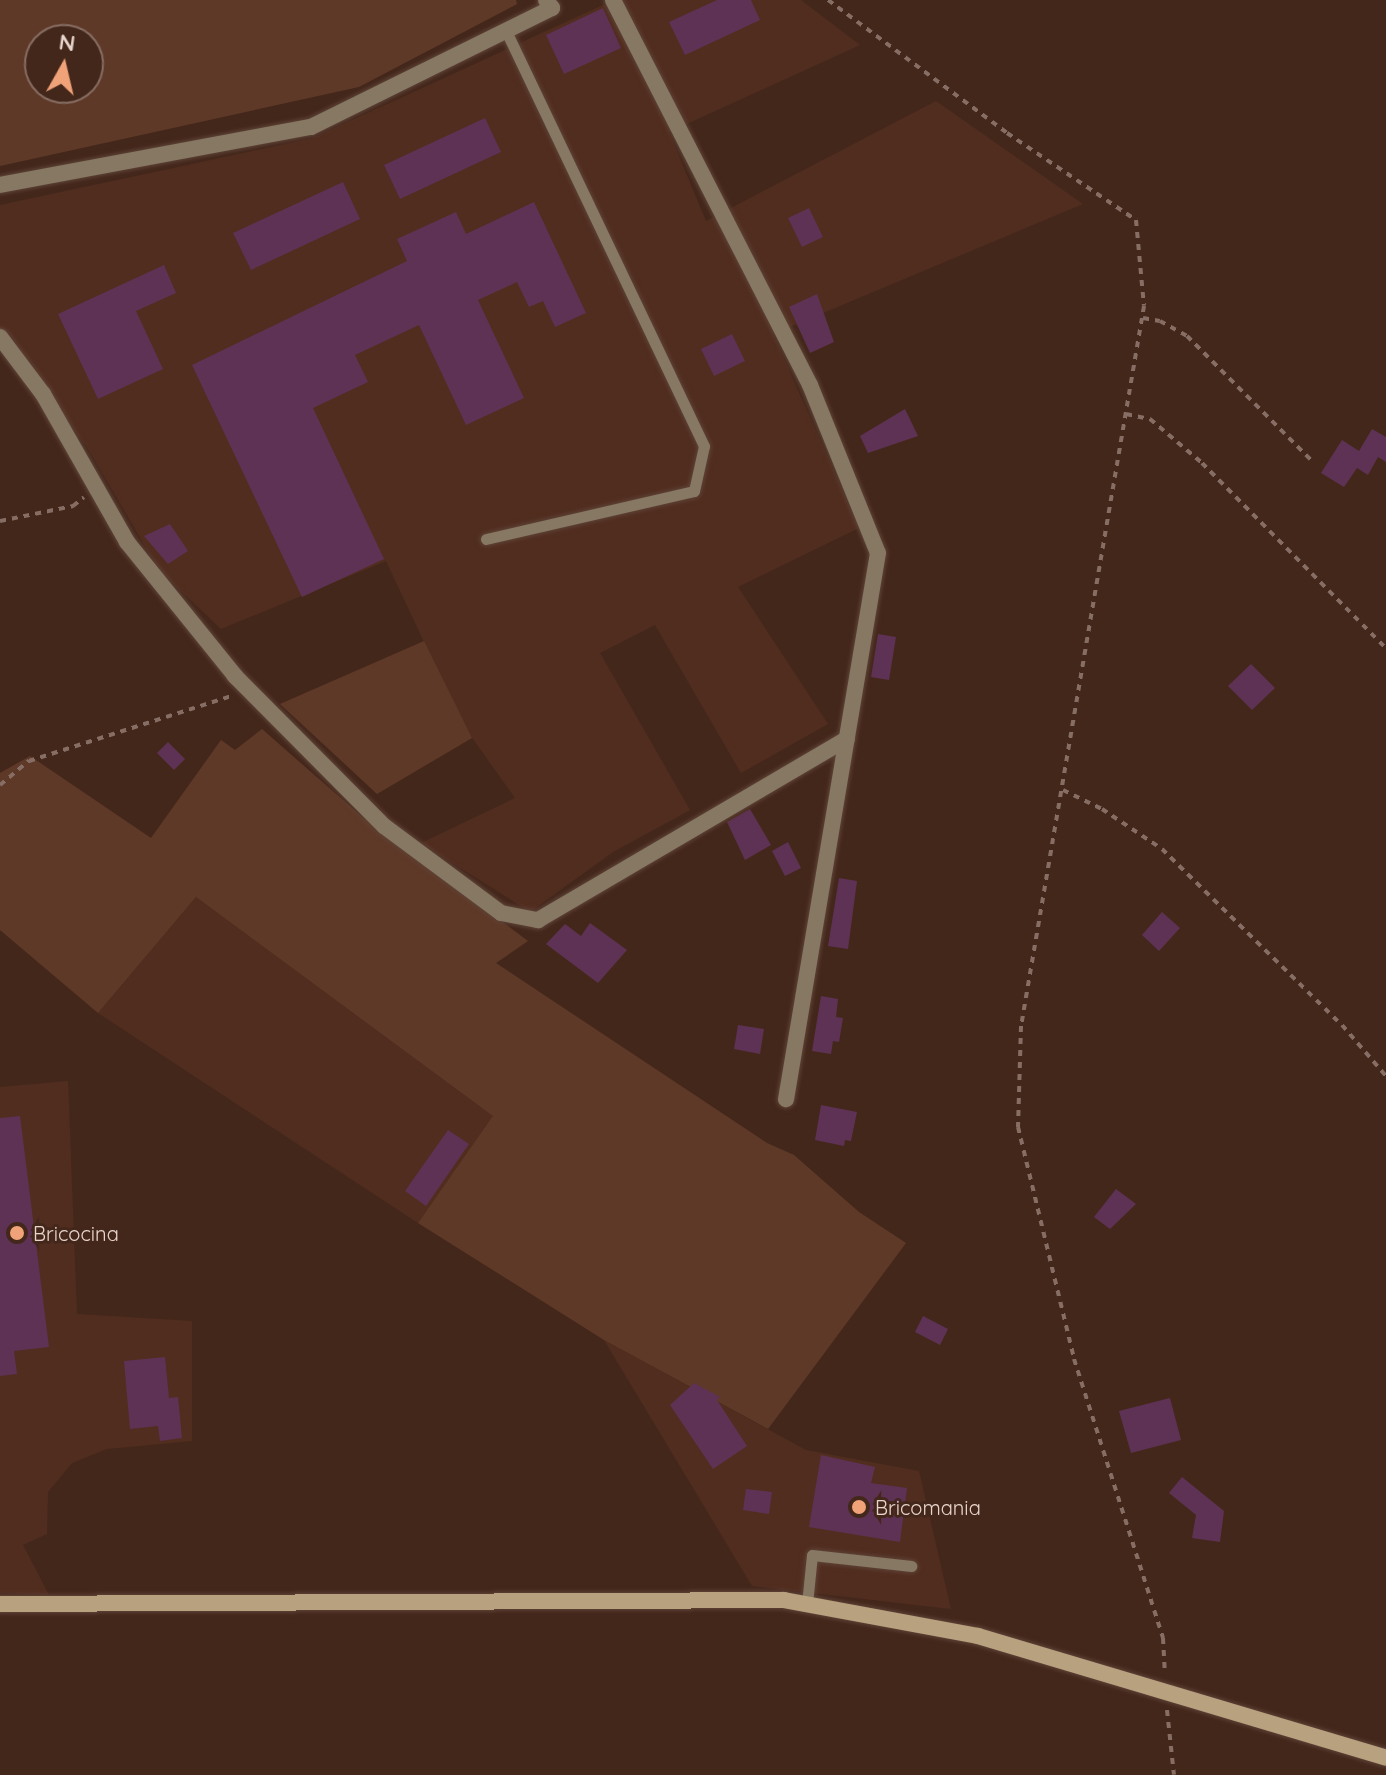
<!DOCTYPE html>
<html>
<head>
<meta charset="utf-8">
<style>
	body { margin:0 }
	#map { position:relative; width:1386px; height:1775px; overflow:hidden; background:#44271b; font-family:Quicksand,sans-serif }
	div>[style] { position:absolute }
	.built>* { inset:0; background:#512d1f }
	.green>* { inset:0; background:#5f3928 }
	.building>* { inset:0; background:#5e3254 }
	.path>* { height:4px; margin-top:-2px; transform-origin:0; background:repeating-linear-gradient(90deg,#876e64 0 6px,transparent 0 12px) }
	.roads { filter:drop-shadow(0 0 2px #5e4337) drop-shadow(0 0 2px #5e4337) }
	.lane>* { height:11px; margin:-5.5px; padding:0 5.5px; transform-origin:5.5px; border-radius:5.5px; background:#867862 }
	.street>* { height:16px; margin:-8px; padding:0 8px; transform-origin:8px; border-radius:8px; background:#867862 }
	.secondary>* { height:16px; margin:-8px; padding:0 8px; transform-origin:8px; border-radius:8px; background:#b7a17e }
	.dots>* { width:22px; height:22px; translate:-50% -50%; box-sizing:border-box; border:4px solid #44271b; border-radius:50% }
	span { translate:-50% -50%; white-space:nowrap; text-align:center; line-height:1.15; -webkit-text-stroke:6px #44271b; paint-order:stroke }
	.poi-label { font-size:20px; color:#e8d5cd }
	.left { translate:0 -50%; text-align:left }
	.north { position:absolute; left:24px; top:24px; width:80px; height:80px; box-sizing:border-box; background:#44271b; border:2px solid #866d62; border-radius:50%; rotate:8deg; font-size:22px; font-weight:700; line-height:32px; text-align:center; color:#e8d5cd }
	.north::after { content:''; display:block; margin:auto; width:28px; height:36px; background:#f0a278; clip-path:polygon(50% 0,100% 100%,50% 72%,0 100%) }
</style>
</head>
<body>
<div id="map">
	<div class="built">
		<div style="clip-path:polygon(614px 0,801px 0,860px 45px,669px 132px,706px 221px,936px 101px,1083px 204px,773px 334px,859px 528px,738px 587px,828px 724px,741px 773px,655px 625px,600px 653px,690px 810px,613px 852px,530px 912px,421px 843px,515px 798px,463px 725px,386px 561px,221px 629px,159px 570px,87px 447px,0 332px,0 205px,313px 138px)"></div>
		<div style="clip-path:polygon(196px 897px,494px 1116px,418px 1223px,98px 1013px)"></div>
		<div style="clip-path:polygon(68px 1081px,77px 1314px,192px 1321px,192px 1441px,107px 1449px,72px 1463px,48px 1492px,47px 1534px,23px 1545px,49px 1595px,0 1593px,0 1087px)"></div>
		<div style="clip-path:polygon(604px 1340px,806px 1450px,919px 1471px,951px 1609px,752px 1586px)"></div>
	</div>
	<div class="green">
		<div style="clip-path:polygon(evenodd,0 0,516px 0,517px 4px,359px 87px,0 166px,0 0,88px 40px,88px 88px,40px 88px,40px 40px,88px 40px)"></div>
		<div style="clip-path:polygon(424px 641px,472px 738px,377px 794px,280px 704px)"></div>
		<div style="clip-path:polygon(262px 729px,360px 815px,528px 941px,496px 963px,767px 1143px,794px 1155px,859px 1212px,906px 1243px,768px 1429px,604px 1340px,418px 1223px,493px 1116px,196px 897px,98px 1013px,0 930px,0 773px,30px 756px,151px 838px,221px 740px,235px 750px)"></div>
	</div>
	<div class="building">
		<div style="clip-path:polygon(717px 0,751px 0,760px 20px,685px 55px,669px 22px)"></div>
		<div style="clip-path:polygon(603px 8px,621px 48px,564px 74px,546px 35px)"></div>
		<div style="clip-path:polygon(485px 118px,501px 152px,400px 199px,384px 165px)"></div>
		<div style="clip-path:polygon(343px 182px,360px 219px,251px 270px,233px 233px)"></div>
		<div style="clip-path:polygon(534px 202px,586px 313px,555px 327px,543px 301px,529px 307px,517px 282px,478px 300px,524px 398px,466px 425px,419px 325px,355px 355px,368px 382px,313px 408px,384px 559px,302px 597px,192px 365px,407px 261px,397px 239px,456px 212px,466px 234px)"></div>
		<div style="clip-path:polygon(809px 208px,823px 237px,802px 247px,788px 218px)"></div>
		<div style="clip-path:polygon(164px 265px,176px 293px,136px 311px,163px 369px,98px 399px,58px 314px)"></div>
		<div style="clip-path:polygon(817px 294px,834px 342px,810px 353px,789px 307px)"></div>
		<div style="clip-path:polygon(732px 334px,745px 361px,714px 376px,701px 349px)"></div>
		<div style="clip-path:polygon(905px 409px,918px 436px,868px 453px,860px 436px)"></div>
		<div style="clip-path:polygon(1372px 429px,1386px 437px,1386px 462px,1378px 457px,1368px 475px,1357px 468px,1344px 487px,1321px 473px,1342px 440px,1359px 451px)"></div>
		<div style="clip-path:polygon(170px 524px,188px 551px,168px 564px,144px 536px)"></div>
		<div style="clip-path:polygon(878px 634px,896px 637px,889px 680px,871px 677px)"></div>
		<div style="clip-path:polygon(1251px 664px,1275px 688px,1252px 710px,1228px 686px)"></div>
		<div style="clip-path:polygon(168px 742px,185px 759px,174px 770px,157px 753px)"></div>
		<div style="clip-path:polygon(750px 809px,771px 845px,745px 860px,727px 822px)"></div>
		<div style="clip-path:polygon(788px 842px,801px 868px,785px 876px,772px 851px)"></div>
		<div style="clip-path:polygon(839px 878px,857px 881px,848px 949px,828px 946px)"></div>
		<div style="clip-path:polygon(1162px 912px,1180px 928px,1159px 951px,1142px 935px)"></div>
		<div style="clip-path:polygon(590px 923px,627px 950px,598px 983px,546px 944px,565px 924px,581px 936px)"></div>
		<div style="clip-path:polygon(821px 996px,838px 999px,836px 1017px,843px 1018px,839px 1042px,833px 1041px,831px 1054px,812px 1051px)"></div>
		<div style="clip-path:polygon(738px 1025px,764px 1029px,760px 1054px,734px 1049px)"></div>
		<div style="clip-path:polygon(821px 1105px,857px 1112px,851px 1141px,845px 1140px,844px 1146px,815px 1140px)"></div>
		<div style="clip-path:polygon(20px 1116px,49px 1347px,14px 1351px,17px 1374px,0 1376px,0 1118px)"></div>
		<div style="clip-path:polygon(448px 1130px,469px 1144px,426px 1206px,405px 1191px)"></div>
		<div style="clip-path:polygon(1116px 1189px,1136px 1204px,1110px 1229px,1094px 1217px)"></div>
		<div style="clip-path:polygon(923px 1316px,948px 1329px,940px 1345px,915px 1332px)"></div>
		<div style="clip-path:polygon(165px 1357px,169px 1398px,178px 1397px,182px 1438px,160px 1441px,158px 1426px,130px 1429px,124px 1361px)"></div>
		<div style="clip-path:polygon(694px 1383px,720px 1397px,717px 1400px,747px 1446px,713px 1469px,670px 1405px)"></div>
		<div style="clip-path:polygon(1170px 1398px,1181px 1440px,1131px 1453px,1119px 1411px)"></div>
		<div style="clip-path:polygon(821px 1455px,875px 1467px,871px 1483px,907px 1488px,900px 1542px,809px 1527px)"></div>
		<div style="clip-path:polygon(1182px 1477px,1224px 1511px,1220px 1542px,1192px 1538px,1196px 1515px,1169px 1493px)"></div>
		<div style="clip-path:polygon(746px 1489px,772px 1492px,769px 1514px,743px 1510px)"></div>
	</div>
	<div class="path">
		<div style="left:828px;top:0;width:223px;rotate:36.6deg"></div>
		<div style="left:1007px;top:133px;width:156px;rotate:34deg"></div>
		<div style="left:1136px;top:220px;width:86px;rotate:84.7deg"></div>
		<div style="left:1144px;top:306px;width:730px;rotate:99.69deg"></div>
		<div style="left:1021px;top:1026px;width:101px;rotate:91.7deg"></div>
		<div style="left:1018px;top:1127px;width:239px;rotate:76.4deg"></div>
		<div style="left:1074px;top:1359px;width:293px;rotate:72.3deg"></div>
		<div style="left:1163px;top:1638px;width:35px;rotate:87deg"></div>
		<div style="left:1143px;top:318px;width:17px;rotate:10deg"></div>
		<div style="left:1160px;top:321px;width:31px;rotate:29deg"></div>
		<div style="left:1187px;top:336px;width:177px;rotate:45deg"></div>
		<div style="left:1126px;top:414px;width:25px;rotate:12deg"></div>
		<div style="left:1150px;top:419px;width:68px;rotate:40.2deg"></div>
		<div style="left:1202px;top:463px;width:261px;rotate:45.2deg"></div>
		<div style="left:0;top:521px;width:75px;rotate:-11.6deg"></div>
		<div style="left:73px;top:506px;width:14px;rotate:-39deg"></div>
		<div style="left:0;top:785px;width:38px;rotate:-40deg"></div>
		<div style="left:29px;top:761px;width:213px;rotate:-17.8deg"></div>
		<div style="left:1063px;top:790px;width:43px;rotate:26deg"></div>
		<div style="left:1102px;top:809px;width:72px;rotate:33.7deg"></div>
		<div style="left:1162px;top:849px;width:252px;rotate:44.4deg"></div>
		<div style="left:1342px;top:1025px;width:67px;rotate:49.2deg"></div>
		<div style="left:1167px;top:1710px;width:65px;rotate:83.9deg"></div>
	</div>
	<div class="roads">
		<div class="lane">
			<div style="left:486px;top:539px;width:213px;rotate:-13deg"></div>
			<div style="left:694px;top:491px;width:46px;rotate:-77.5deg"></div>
			<div style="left:704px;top:446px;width:460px;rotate:-115.5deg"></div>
			<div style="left:807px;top:1604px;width:49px;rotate:-84.2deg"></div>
			<div style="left:812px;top:1555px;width:100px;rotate:6.3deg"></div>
		</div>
		<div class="street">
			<div style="left:613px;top:0;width:432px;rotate:62.9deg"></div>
			<div style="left:810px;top:385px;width:181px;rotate:68deg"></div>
			<div style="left:878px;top:553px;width:554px;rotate:99.56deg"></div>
			<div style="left:0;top:185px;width:316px;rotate:-10.6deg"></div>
			<div style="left:311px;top:127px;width:269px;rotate:-26.3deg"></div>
			<div style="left:552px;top:8px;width:10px;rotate:-127deg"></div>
			<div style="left:0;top:337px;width:71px;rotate:53deg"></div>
			<div style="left:43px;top:394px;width:170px;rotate:60.4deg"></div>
			<div style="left:127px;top:542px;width:172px;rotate:51.1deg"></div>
			<div style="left:235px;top:676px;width:211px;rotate:45.2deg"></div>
			<div style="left:384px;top:826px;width:146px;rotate:36.6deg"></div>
			<div style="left:501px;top:913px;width:38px;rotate:11deg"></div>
			<div style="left:538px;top:920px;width:358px;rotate:-30.4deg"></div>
		</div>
		<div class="secondary">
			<div style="left:0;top:1604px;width:784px;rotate:-0.29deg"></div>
			<div style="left:784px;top:1600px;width:197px;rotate:10.5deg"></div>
			<div style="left:978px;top:1636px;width:426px;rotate:16.6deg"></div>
		</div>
	</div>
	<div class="dots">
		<div style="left:17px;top:1233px;background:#f0a278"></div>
		<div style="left:859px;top:1507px;background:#f0a278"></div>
	</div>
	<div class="poi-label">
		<span class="left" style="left:33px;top:1233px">Bricocina</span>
		<span class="left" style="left:875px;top:1507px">Bricomania</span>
	</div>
	<div class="north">N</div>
</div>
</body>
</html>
